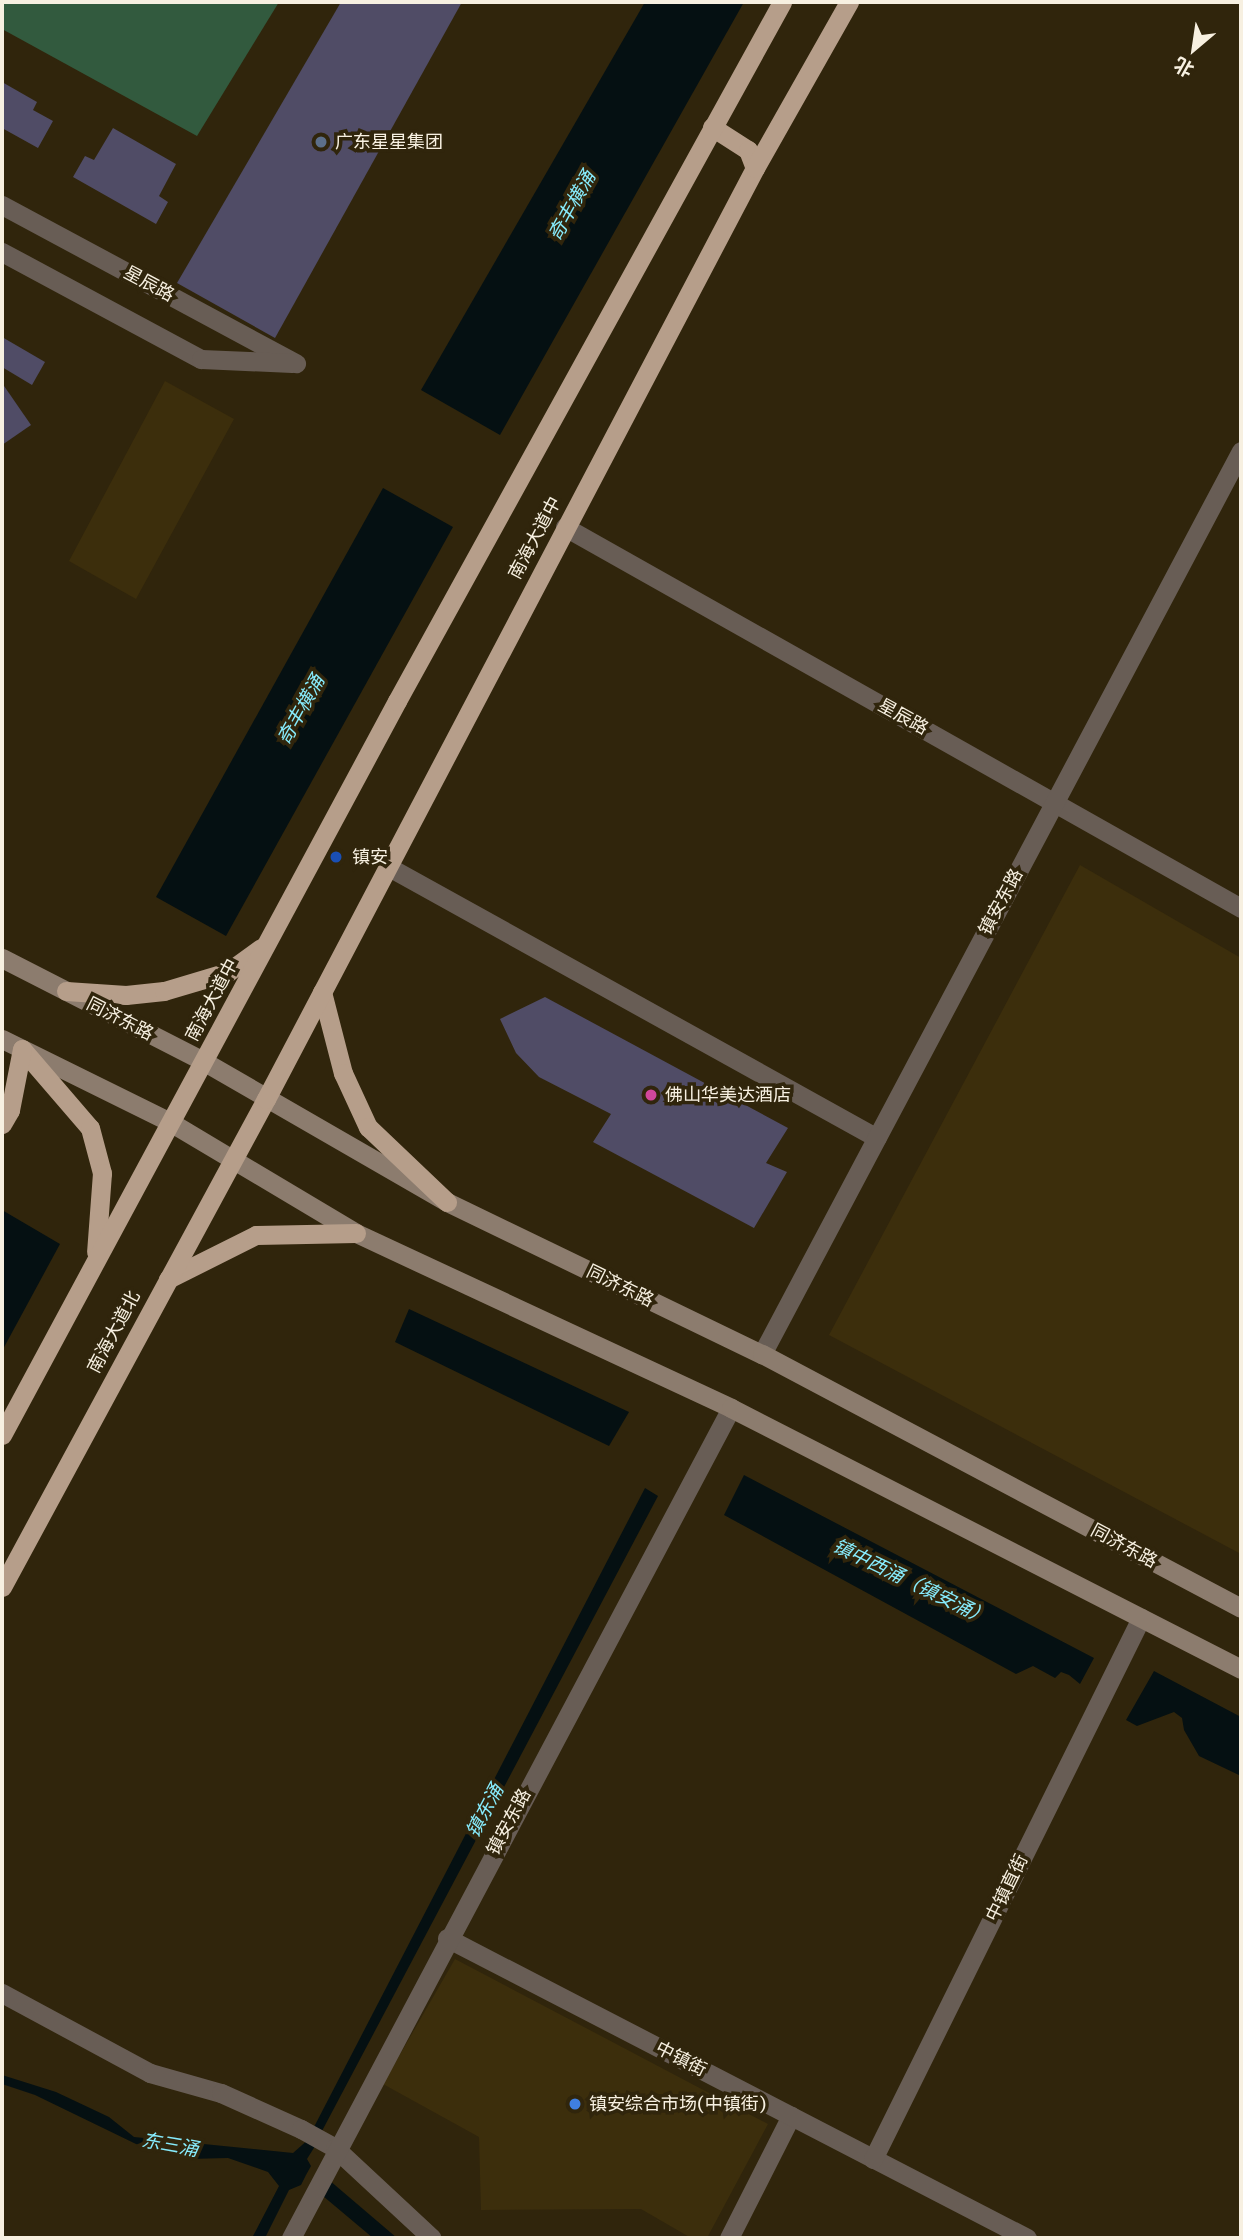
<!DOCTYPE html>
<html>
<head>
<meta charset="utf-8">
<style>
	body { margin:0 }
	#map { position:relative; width:1243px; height:2240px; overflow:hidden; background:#30250c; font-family:Merriweather,"Noto Sans SC",serif }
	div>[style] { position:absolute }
	.built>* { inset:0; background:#3c2e0c }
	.green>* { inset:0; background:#325a3e }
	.water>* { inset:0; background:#051012 }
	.building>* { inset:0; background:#504c66 }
	.minor>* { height:19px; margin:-9.5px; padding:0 9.5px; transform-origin:9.5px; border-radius:9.5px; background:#685d55 }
	.tertiary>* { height:19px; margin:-9.5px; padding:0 9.5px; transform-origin:9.5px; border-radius:9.5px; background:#685d55 }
	.secondary>* { height:19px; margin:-9.5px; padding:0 9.5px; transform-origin:9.5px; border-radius:9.5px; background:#8c7c6e }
	.trunk>* { height:19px; margin:-9.5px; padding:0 9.5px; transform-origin:9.5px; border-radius:9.5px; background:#b69e8a }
	.dots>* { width:19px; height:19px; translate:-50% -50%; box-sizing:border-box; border:4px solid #30250c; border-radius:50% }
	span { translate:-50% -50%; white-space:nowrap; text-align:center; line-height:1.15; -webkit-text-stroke:7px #30250c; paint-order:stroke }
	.poi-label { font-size:18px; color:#f7f0e1 }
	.left { translate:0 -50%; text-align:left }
	.street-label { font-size:18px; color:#f7f0e1 }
	.water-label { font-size:19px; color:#87ecfd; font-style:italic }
	.frame { position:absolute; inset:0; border:4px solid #f7f0e1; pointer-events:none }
	.north { position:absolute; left:1159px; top:14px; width:70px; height:70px; -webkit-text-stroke:5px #30250c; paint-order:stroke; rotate:209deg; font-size:19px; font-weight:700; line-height:28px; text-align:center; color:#f7f0e1 }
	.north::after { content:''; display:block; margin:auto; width:24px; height:32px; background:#f7f0e1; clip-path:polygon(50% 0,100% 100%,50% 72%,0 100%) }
</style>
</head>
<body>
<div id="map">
	<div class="built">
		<div style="clip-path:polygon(165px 381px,234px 419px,136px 599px,69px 561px)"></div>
		<div style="clip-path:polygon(1080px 865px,1241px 958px,1241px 1554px,829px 1335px)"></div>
		<div style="clip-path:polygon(455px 1959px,768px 2124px,707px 2238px,691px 2238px,641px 2209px,481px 2210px,479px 2137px,383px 2084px)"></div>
	</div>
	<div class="green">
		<div style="clip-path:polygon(2px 2px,279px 2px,197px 136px,2px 29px)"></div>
	</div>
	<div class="water">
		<div style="clip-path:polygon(645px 2px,744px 2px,500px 435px,421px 390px)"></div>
		<div style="clip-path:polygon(383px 488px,453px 527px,226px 936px,156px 897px)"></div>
		<div style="clip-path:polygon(2px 1210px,60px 1244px,2px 1351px)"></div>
		<div style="clip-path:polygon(409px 1309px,629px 1412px,609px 1446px,395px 1342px)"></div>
		<div style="clip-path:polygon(744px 1475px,1094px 1658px,1080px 1684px,1069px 1675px,1061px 1672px,1055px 1678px,1033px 1666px,1016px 1674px,724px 1515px)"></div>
		<div style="clip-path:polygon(645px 1488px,658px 1496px,322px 2131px,314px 2127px)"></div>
		<div style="clip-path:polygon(1154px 1671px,1241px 1717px,1241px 1776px,1199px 1756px,1184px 1730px,1182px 1718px,1174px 1712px,1137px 1726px,1126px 1720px)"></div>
		<div style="clip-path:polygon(2px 2075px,56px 2092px,109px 2117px,134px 2137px,293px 2153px,310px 2138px,317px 2143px,307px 2159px,311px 2166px,306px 2175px,301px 2185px,289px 2190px,265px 2238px,252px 2238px,279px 2186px,268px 2172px,228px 2158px,189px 2159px,136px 2144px,35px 2095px,2px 2084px)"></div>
		<div style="clip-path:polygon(329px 2180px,397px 2238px,373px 2238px,323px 2196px)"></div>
	</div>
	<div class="building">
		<div style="clip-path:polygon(341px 2px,462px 2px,275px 338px,177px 283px)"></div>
		<div style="clip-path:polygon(2px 82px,37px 102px,33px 110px,53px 121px,38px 148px,2px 128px)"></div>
		<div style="clip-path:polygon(113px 128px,176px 164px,159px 196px,168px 202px,156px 224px,73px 177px,85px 156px,94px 160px)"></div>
		<div style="clip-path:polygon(2px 337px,45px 362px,32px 385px,2px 367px)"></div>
		<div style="clip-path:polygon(2px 383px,31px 425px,2px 445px)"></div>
		<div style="clip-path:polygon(545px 997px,788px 1128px,766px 1163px,787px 1172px,754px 1228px,593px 1142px,611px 1114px,539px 1077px,516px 1053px,500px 1019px)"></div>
	</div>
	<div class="minor">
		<div style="left:2px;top:205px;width:334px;rotate:28.3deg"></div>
		<div style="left:2px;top:252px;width:226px;rotate:28.3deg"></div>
		<div style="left:201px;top:359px;width:91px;rotate:2.5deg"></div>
		<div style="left:387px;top:866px;width:560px;rotate:29.03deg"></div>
		<div style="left:729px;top:2238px;width:137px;rotate:-63.1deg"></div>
	</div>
	<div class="tertiary">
		<div style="left:565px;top:527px;width:776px;rotate:29.41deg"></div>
		<div style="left:762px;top:1354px;width:1022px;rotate:-62.06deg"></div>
		<div style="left:447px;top:1938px;width:653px;rotate:27.35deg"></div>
		<div style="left:2px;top:1993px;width:168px;rotate:28.4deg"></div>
		<div style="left:150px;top:2073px;width:74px;rotate:15.7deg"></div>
		<div style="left:221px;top:2093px;width:88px;rotate:24.2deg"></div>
		<div style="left:301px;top:2129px;width:39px;rotate:29deg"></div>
		<div style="left:335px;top:2148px;width:132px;rotate:42.9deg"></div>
		<div style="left:873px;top:2159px;width:604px;rotate:-63.65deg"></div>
		<div style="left:291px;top:2238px;width:939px;rotate:-62.07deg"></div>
	</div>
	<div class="secondary">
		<div style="left:2px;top:958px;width:226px;rotate:27.1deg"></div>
		<div style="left:203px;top:1061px;width:282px;rotate:30deg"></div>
		<div style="left:447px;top:1202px;width:350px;rotate:25.8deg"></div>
		<div style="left:762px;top:1354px;width:542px;rotate:27.94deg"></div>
		<div style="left:2px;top:1039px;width:187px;rotate:26.3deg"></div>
		<div style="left:170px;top:1122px;width:217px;rotate:30.8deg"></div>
		<div style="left:356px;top:1233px;width:414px;rotate:25deg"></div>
		<div style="left:731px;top:1408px;width:573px;rotate:27.1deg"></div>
	</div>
	<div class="trunk">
		<div style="left:712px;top:127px;width:43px;rotate:32.6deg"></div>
		<div style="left:748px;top:150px;width:19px;rotate:69deg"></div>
		<div style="left:66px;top:991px;width:60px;rotate:3.8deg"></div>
		<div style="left:126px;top:995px;width:38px;rotate:-6deg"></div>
		<div style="left:164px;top:991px;width:67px;rotate:-16.5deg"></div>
		<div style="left:228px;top:972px;width:41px;rotate:-36deg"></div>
		<div style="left:322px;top:992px;width:84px;rotate:75.5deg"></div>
		<div style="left:343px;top:1073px;width:60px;rotate:65.2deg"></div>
		<div style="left:368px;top:1127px;width:109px;rotate:43.5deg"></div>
		<div style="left:22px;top:1049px;width:104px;rotate:49.3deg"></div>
		<div style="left:90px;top:1128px;width:47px;rotate:75.1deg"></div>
		<div style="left:102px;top:1173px;width:79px;rotate:94.3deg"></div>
		<div style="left:2px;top:1124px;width:16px;rotate:-60deg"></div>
		<div style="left:10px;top:1110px;width:62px;rotate:-78.9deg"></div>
		<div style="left:168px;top:1279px;width:98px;rotate:-26.6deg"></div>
		<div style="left:256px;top:1235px;width:100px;rotate:-1.1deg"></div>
		<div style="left:2px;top:1435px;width:834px;rotate:-61.71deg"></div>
		<div style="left:397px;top:701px;width:798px;rotate:-61.15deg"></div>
		<div style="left:2px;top:1587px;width:555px;rotate:-61.59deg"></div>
		<div style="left:266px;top:1099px;width:1052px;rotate:-62.29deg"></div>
		<div style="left:755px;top:168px;width:191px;rotate:-60.5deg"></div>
	</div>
	<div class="dots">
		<div style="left:321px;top:142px;background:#5c6f8a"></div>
		<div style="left:336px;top:857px;background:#1a4fb4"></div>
		<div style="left:651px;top:1095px;background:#d1479c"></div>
		<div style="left:575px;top:2104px;background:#3f7fe0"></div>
	</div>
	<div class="poi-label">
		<span class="left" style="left:335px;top:142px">广东星星集团</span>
		<span class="left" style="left:352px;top:857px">镇安</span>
		<span class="left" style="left:665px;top:1095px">佛山华美达酒店</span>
		<span class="left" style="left:589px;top:2104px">镇安综合市场(中镇街)</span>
	</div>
	<div class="street-label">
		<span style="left:149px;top:284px;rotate:28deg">星辰路</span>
		<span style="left:535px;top:538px;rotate:-62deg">南海大道中</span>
		<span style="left:903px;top:717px;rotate:29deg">星辰路</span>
		<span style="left:1001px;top:902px;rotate:-62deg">镇安东路</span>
		<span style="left:212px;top:1000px;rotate:-62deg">南海大道中</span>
		<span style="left:120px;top:1019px;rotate:27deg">同济东路</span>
		<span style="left:620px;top:1286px;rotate:26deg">同济东路</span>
		<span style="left:114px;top:1332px;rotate:-62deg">南海大道北</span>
		<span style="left:1124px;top:1546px;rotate:28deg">同济东路</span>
		<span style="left:509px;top:1822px;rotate:-62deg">镇安东路</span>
		<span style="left:1007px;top:1888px;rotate:-64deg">中镇直街</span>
		<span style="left:681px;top:2059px;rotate:27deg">中镇街</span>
	</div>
	<div class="water-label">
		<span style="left:572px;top:206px;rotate:-61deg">奇丰横涌</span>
		<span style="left:301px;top:710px;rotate:-61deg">奇丰横涌</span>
		<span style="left:911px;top:1582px;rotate:26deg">镇中西涌（镇安涌）</span>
		<span style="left:485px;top:1811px;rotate:-62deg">镇东涌</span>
		<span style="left:170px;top:2145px;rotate:10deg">东三涌</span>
	</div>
	<div class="frame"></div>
	<div class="north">北</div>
</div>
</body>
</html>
